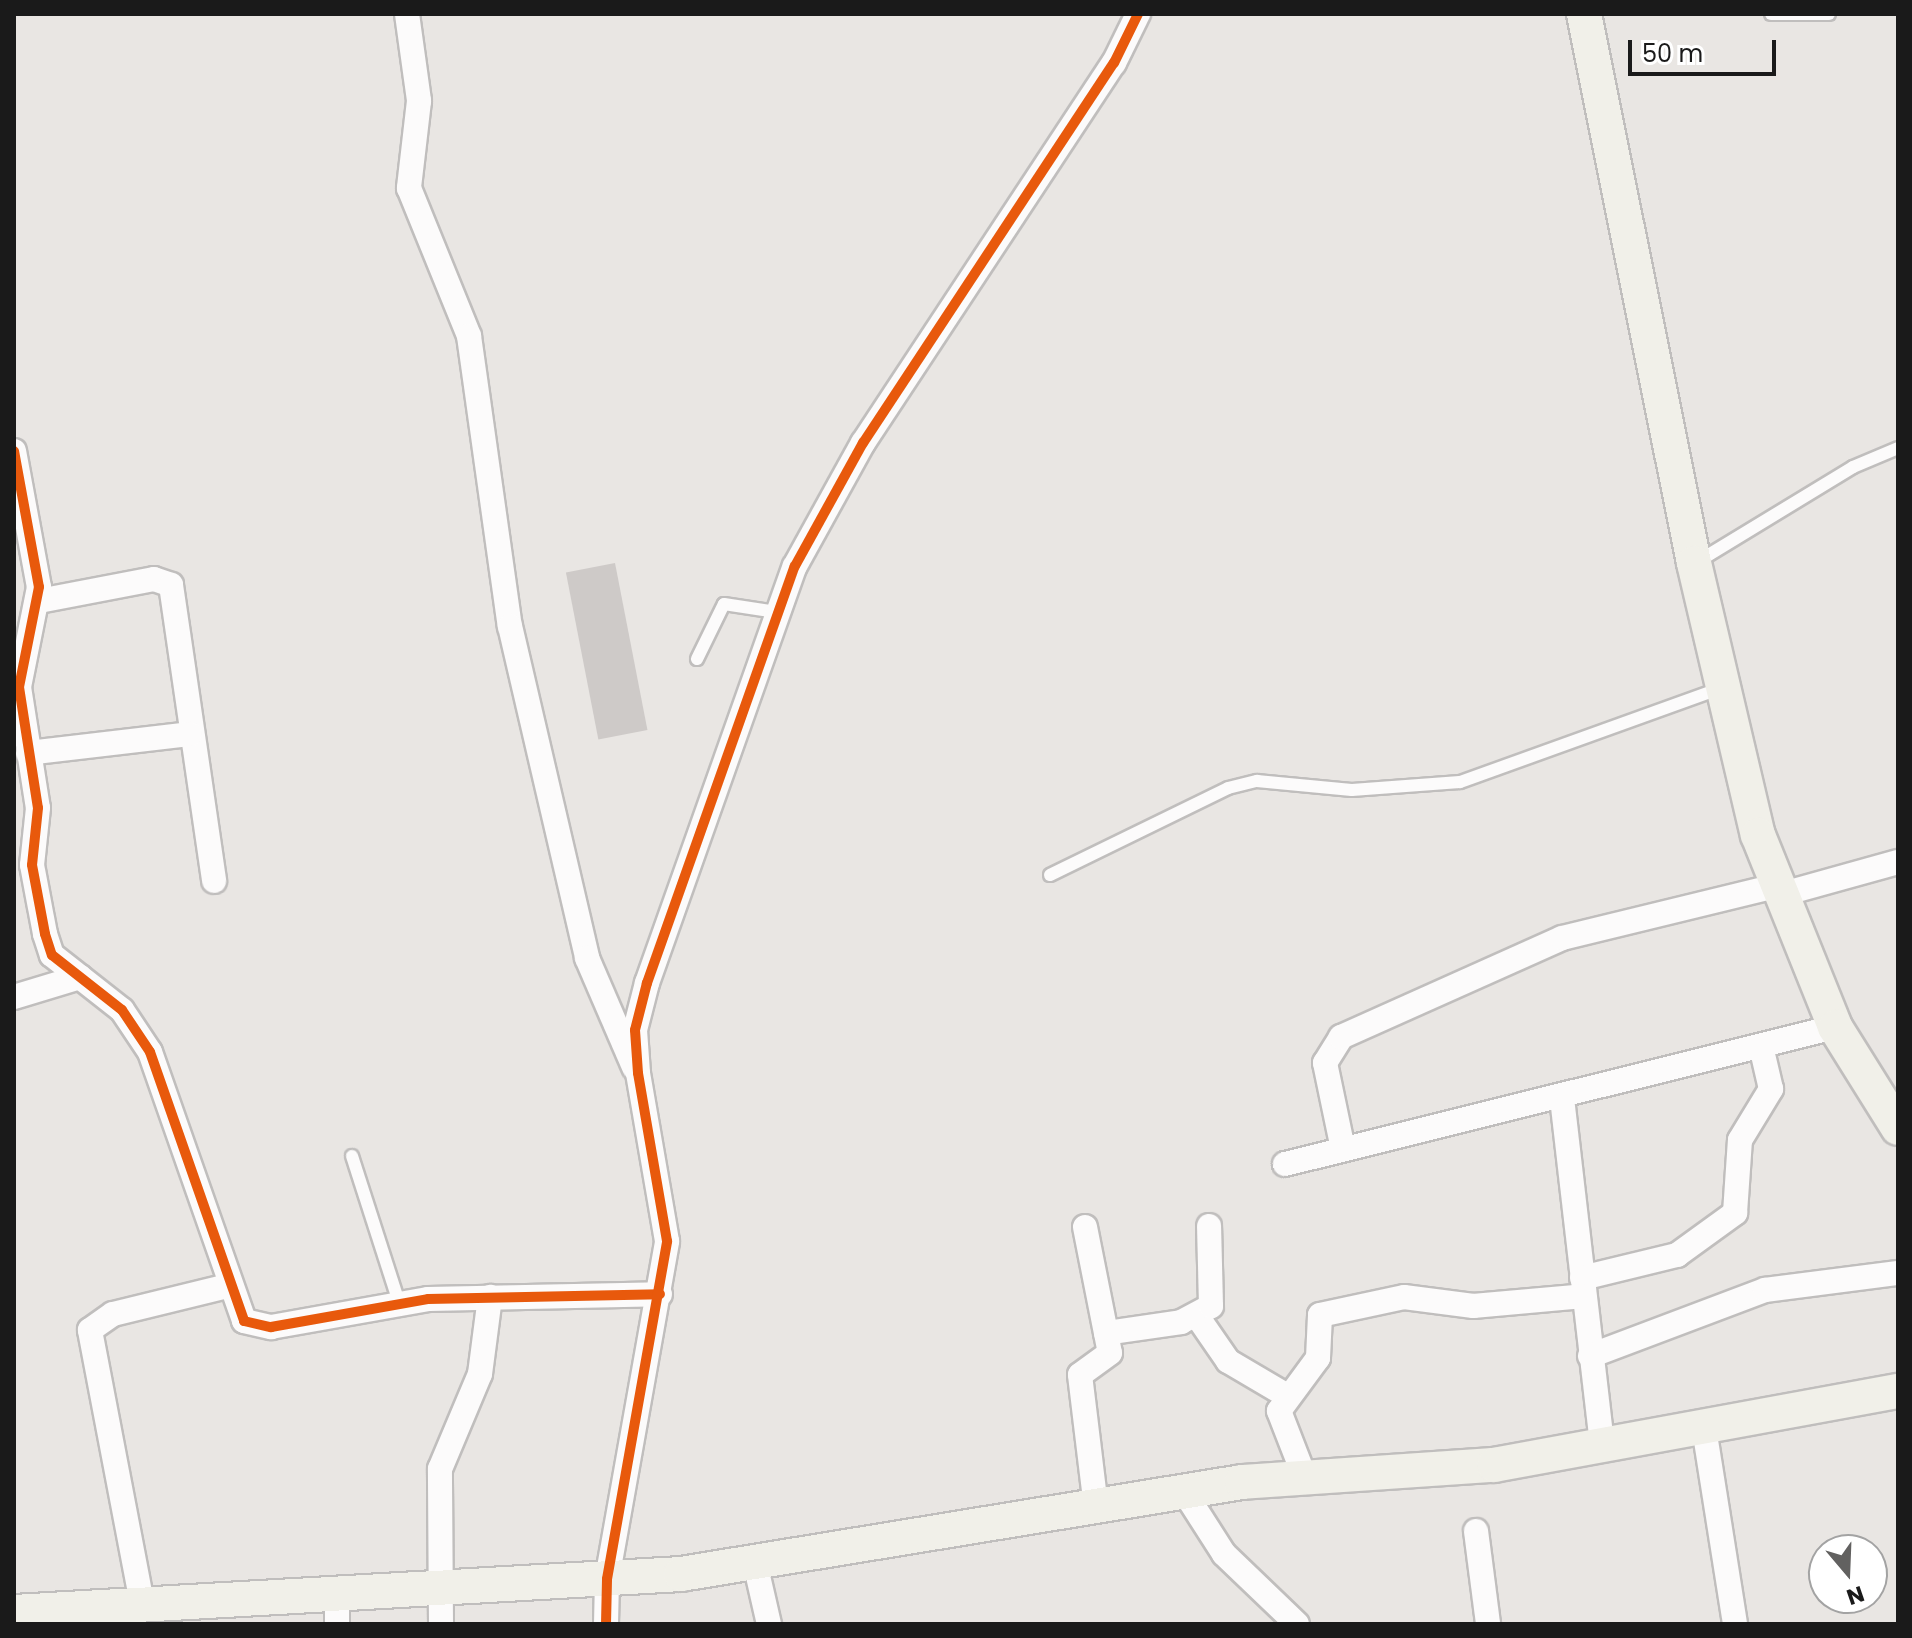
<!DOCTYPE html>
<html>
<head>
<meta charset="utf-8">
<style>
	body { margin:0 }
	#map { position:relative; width:1912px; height:1638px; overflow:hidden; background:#e9e6e3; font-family:Poppins,sans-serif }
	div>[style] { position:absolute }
	.building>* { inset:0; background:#cecac8; transform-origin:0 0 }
	.roads { filter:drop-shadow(2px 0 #c0bebd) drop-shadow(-2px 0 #c0bebd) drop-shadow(0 2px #c0bebd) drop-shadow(0 -2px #c0bebd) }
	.lane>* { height:12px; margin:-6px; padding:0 6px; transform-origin:6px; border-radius:6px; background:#fcfbfb }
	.street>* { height:24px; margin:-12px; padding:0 12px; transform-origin:12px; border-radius:12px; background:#fcfbfb }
	.secondary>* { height:34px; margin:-17px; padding:0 17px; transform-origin:17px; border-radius:17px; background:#f1f0e9 }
	.cycleway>* { height:10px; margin:-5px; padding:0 5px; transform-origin:5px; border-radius:5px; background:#e8590c }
	span { translate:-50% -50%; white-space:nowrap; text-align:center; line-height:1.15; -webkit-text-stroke:7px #fff; paint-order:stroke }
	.frame { position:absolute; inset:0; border:16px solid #1a1a1a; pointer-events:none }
	.north { position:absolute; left:1808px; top:1534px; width:80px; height:80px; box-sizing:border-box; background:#fff; border:2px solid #a3a3a3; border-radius:50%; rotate:161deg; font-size:22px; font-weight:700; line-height:32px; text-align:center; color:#1a1a1a }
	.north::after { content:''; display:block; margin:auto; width:28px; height:36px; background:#626160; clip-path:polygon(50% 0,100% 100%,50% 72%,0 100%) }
	.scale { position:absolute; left:1628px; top:40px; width:148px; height:36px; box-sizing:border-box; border:4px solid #1a1a1a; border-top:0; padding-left:10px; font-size:24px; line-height:28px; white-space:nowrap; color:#1a1a1a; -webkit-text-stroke:6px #fff; paint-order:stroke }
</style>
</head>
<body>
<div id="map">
	<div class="building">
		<i style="left:615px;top:563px;width:170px;height:50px;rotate:79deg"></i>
	</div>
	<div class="roads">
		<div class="lane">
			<i style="left:1771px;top:14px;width:58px"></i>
			<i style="left:1697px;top:562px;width:183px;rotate:-31.3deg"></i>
			<i style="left:1853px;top:467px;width:49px;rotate:-22.9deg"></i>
			<i style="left:697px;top:659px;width:61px;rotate:-63.9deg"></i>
			<i style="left:724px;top:604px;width:53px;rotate:8.7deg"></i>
			<i style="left:1050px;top:875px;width:198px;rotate:-26deg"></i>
			<i style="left:1228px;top:788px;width:30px;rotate:-14deg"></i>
			<i style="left:1257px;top:781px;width:95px;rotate:5.4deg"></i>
			<i style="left:1352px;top:790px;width:108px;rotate:-4.2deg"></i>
			<i style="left:1460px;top:782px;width:275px;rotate:-19.8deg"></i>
			<i style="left:352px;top:1156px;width:153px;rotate:72.2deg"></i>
		</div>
		<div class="street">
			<i style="left:407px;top:14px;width:88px;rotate:82.1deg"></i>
			<i style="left:419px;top:101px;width:88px;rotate:96.6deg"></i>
			<i style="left:409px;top:188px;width:160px;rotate:67.9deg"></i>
			<i style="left:469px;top:336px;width:293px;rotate:82deg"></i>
			<i style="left:510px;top:626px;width:341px;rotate:76.9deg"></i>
			<i style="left:587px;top:958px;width:119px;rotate:66.7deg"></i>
			<i style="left:14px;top:451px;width:138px;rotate:79.6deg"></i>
			<i style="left:39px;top:587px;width:102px;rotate:101.3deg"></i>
			<i style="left:19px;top:687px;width:122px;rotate:81.1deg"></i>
			<i style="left:38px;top:808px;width:57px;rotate:96deg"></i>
			<i style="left:32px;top:865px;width:70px;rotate:79.3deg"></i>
			<i style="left:45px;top:934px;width:22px;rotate:72deg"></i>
			<i style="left:52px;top:955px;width:89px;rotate:38.2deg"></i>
			<i style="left:122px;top:1010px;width:50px;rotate:56.3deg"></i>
			<i style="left:150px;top:1052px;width:285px;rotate:70.7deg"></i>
			<i style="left:244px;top:1321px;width:28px;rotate:13deg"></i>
			<i style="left:271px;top:1327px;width:159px;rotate:-10.1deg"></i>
			<i style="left:428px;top:1299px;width:232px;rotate:-1.2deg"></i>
			<i style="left:39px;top:601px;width:117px;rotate:-10.8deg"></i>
			<i style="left:154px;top:579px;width:18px;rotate:19deg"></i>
			<i style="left:171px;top:585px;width:299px;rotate:81.7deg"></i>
			<i style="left:28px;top:753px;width:163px;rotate:-6.7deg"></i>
			<i style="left:1779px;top:895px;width:123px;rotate:-15.5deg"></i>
			<i style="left:14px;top:997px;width:69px;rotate:-16.9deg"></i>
			<i style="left:1562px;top:1098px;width:349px;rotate:83.4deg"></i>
			<i style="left:1343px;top:1149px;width:88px;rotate:-101.8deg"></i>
			<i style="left:1325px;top:1063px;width:31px;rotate:-58deg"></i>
			<i style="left:1341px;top:1037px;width:242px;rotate:-24.1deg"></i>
			<i style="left:1562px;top:938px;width:220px;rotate:-13.7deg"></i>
			<i style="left:1285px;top:1164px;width:567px;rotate:-13.99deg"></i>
			<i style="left:1085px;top:1227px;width:128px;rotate:78.8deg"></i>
			<i style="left:1110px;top:1353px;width:37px;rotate:144deg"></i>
			<i style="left:1080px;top:1375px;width:134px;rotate:83.1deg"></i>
			<i style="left:1582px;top:1278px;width:98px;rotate:-13.6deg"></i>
			<i style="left:1677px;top:1255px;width:72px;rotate:-35.9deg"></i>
			<i style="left:1735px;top:1213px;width:73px;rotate:-86.1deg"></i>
			<i style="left:1740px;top:1140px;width:60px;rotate:-58.7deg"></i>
			<i style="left:1771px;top:1089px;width:44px;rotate:-103.1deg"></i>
			<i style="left:1197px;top:1316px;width:55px;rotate:55.4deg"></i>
			<i style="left:1228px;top:1361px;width:65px;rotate:30.5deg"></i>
			<i style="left:1106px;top:1333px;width:76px;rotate:-8.3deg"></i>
			<i style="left:1181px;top:1322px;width:34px;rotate:-28deg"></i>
			<i style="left:1211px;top:1306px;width:80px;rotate:-91.4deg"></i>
			<i style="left:1590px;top:1356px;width:187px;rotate:-20.7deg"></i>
			<i style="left:1765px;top:1290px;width:134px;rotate:-7.3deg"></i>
			<i style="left:1704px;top:1428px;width:198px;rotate:81deg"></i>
			<i style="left:1305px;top:1478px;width:72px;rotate:-111.2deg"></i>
			<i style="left:1279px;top:1411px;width:66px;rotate:-53.7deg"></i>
			<i style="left:1318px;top:1358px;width:43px;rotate:-87.3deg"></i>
			<i style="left:1320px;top:1315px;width:86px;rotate:-12.1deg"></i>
			<i style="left:1404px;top:1297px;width:70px;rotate:7.4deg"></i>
			<i style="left:1473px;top:1306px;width:111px;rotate:-5.1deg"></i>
			<i style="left:1185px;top:1493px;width:72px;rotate:57.4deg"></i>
			<i style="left:1224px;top:1554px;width:101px;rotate:43.8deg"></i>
			<i style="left:1476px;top:1531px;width:94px;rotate:82.6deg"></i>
			<i style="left:755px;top:1563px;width:63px;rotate:77.1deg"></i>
			<i style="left:337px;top:1595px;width:29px;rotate:90deg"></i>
			<i style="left:142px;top:1603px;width:278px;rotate:-100.8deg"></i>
			<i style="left:90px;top:1330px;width:28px;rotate:-35deg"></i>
			<i style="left:113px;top:1314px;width:118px;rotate:-13.7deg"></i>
			<i style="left:441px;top:1624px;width:155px;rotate:-90.4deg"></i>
			<i style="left:440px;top:1469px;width:103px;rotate:-67.2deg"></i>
			<i style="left:480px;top:1374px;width:78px;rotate:-82.6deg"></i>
			<i style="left:606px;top:1624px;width:45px;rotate:-88.7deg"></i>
			<i style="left:607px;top:1579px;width:343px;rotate:-79.9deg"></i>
			<i style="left:667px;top:1241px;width:170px;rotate:-99.8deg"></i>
			<i style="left:638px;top:1073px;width:43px;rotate:-94deg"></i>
			<i style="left:635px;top:1030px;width:49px;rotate:-75.7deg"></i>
			<i style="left:647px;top:983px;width:442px;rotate:-70.5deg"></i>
			<i style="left:795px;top:566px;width:141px;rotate:-61.1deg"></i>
			<i style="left:863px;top:443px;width:455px;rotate:-56.6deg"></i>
			<i style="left:1114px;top:63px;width:55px;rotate:-63.9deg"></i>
		</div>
		<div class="secondary">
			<i style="left:1584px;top:14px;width:560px;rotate:78.67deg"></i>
			<i style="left:1694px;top:563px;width:279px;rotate:76.8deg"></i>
			<i style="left:1758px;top:835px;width:207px;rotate:68.1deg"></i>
			<i style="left:1835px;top:1027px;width:119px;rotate:58deg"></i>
			<i style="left:14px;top:1612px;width:668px;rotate:-3.26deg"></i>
			<i style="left:681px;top:1574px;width:568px;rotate:-9.31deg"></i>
			<i style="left:1242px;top:1482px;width:253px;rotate:-3.9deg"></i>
			<i style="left:1494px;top:1465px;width:411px;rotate:-10.4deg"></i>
		</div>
	</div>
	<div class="cycleway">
		<i style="left:14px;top:451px;width:138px;rotate:79.6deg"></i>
		<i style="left:39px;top:587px;width:102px;rotate:101.3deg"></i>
		<i style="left:19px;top:687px;width:122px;rotate:81.1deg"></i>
		<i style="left:38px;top:808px;width:57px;rotate:96deg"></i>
		<i style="left:32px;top:865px;width:70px;rotate:79.3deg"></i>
		<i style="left:45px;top:934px;width:22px;rotate:72deg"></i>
		<i style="left:52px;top:955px;width:89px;rotate:38.2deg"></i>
		<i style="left:122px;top:1010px;width:50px;rotate:56.3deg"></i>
		<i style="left:150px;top:1052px;width:285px;rotate:70.7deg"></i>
		<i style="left:244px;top:1321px;width:28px;rotate:13deg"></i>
		<i style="left:271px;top:1327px;width:159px;rotate:-10.1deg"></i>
		<i style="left:428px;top:1299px;width:232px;rotate:-1.2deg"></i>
		<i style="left:606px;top:1624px;width:45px;rotate:-88.7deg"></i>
		<i style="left:607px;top:1579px;width:343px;rotate:-79.9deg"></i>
		<i style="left:667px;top:1241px;width:170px;rotate:-99.8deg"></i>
		<i style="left:638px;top:1073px;width:43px;rotate:-94deg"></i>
		<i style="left:635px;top:1030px;width:49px;rotate:-75.7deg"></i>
		<i style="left:647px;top:983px;width:442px;rotate:-70.5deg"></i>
		<i style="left:795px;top:566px;width:141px;rotate:-61.1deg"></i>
		<i style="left:863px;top:443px;width:455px;rotate:-56.6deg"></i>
		<i style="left:1114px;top:63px;width:55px;rotate:-63.9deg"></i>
	</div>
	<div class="frame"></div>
	<div class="north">N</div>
	<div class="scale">50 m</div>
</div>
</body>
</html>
